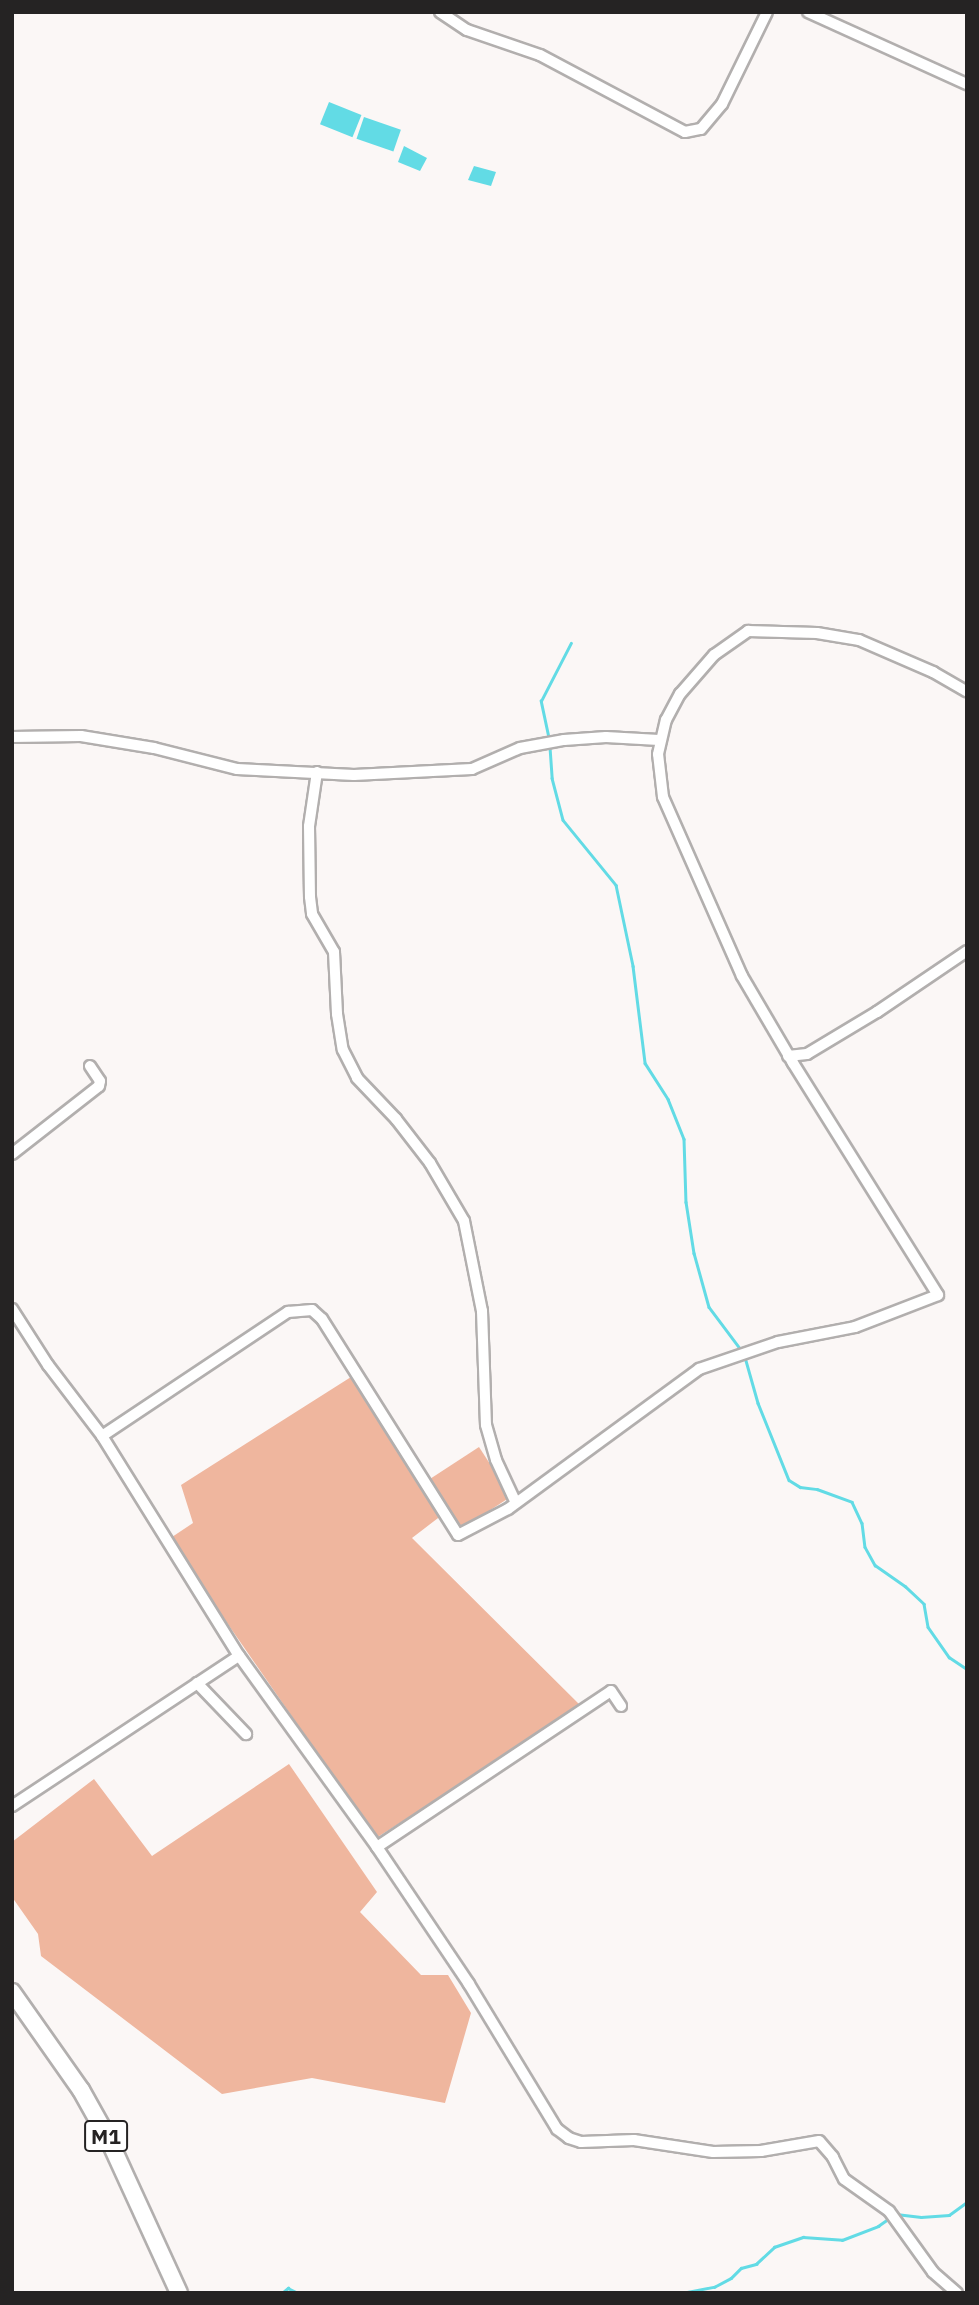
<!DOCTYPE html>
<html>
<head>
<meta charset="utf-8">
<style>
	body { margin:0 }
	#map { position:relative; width:979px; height:2305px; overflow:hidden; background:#fbf7f6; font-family:"IBM Plex Sans",sans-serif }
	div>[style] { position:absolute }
	.green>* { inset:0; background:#efb69e; transform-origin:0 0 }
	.water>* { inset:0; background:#62dbe5; transform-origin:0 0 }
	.stream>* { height:2.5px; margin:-1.25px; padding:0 1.25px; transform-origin:1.25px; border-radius:1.25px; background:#62dbe5 }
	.roads { filter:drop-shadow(2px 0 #b2afae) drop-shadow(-2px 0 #b2afae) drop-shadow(0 2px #b2afae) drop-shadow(0 -2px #b2afae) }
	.minor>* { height:10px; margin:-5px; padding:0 5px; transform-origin:5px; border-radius:5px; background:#fff }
	.highway>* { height:16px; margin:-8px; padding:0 8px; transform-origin:8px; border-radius:8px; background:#fff }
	span { translate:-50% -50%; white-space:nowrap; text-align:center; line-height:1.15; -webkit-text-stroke:7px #fff; paint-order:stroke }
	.shield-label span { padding:2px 5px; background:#fff; border:2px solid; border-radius:5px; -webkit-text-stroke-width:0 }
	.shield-label { font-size:21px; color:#252323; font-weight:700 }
	.frame { position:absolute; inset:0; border:14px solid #252323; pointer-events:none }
</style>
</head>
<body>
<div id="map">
	<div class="green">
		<i style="clip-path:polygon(351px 1377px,442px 1515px,412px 1538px,583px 1708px,376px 1838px,169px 1539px,193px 1523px,181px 1485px)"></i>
		<i style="left:479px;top:1447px;width:59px;height:59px;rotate:57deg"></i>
		<i style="clip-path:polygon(289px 1764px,377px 1892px,360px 1912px,421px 1975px,448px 1975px,471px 2013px,445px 2103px,312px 2078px,222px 2094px,41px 1956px,38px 1934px,12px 1897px,12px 1842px,94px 1779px,152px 1856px)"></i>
	</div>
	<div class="water">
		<i style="left:329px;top:102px;width:35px;height:24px;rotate:22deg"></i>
		<i style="left:364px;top:117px;width:39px;height:23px;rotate:19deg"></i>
		<i style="clip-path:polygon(404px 146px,427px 158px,420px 171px,398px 162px)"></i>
		<i style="clip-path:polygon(474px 166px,496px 172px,491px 186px,468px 180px)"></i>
	</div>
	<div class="stream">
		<i style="left:549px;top:740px;width:40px;rotate:-102deg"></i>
		<i style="left:541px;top:701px;width:65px;rotate:-62.7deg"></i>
		<i style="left:550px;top:747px;width:31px;rotate:86deg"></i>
		<i style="left:552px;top:778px;width:43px;rotate:75.3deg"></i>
		<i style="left:563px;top:820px;width:84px;rotate:50.8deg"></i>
		<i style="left:616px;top:885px;width:83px;rotate:78.1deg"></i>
		<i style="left:633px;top:966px;width:98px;rotate:82.9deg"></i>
		<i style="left:645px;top:1063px;width:43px;rotate:57.4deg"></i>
		<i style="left:668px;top:1099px;width:43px;rotate:68.2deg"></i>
		<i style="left:684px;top:1139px;width:63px;rotate:88.2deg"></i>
		<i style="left:686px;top:1202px;width:52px;rotate:81.1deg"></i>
		<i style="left:694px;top:1253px;width:56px;rotate:74.5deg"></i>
		<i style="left:709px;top:1307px;width:55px;rotate:53.1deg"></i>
		<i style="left:745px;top:1357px;width:48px;rotate:74.2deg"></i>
		<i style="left:758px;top:1403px;width:83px;rotate:68.1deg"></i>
		<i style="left:789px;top:1480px;width:13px;rotate:32deg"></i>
		<i style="left:800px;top:1487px;width:17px;rotate:7deg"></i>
		<i style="left:817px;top:1489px;width:37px;rotate:20deg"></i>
		<i style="left:852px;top:1502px;width:23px;rotate:65deg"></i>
		<i style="left:862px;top:1523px;width:24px;rotate:83deg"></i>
		<i style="left:865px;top:1547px;width:21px;rotate:61deg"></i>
		<i style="left:875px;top:1565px;width:37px;rotate:35deg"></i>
		<i style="left:905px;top:1586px;width:26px;rotate:43deg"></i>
		<i style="left:924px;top:1604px;width:23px;rotate:80deg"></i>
		<i style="left:928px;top:1627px;width:37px;rotate:55deg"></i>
		<i style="left:949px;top:1657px;width:22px;rotate:34deg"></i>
		<i style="left:896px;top:2214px;width:25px;rotate:7deg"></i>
		<i style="left:921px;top:2217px;width:28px;rotate:-4deg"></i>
		<i style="left:949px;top:2215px;width:22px;rotate:-36deg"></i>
		<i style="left:210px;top:2293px;width:39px"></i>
		<i style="left:282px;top:2293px;width:8px;rotate:-40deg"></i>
		<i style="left:288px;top:2288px;width:11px;rotate:27deg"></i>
		<i style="left:682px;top:2293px;width:33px;rotate:-11deg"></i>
		<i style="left:714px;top:2287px;width:19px;rotate:-28deg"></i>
		<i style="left:731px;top:2278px;width:14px;rotate:-45deg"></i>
		<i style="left:741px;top:2268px;width:16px;rotate:-15deg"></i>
		<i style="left:756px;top:2264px;width:25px;rotate:-43deg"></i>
		<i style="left:774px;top:2247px;width:31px;rotate:-19deg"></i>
		<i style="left:803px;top:2237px;width:39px;rotate:4deg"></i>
		<i style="left:842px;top:2240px;width:39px;rotate:-21deg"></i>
		<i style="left:878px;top:2226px;width:16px;rotate:-35deg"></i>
	</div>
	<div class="roads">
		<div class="minor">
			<i style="left:440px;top:12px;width:32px;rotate:34deg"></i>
			<i style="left:467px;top:30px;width:77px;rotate:18.9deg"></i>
			<i style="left:540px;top:55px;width:164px;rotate:28deg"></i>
			<i style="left:685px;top:132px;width:16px;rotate:-11deg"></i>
			<i style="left:701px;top:129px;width:33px;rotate:-50deg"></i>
			<i style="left:722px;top:104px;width:102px;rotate:-63.9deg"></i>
			<i style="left:808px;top:12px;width:175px;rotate:24.4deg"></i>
			<i style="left:12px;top:737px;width:69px;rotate:-0.8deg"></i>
			<i style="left:81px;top:736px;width:74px;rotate:9.3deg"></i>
			<i style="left:154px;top:748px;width:86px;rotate:14.2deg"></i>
			<i style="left:237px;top:769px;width:117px;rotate:2.9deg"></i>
			<i style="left:354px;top:775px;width:118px;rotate:-2.9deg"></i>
			<i style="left:472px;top:769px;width:52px;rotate:-23.6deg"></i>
			<i style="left:520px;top:748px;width:45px;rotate:-10.3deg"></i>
			<i style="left:564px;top:740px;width:42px;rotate:-4.1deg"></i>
			<i style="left:606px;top:737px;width:53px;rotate:3.2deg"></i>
			<i style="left:317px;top:772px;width:55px;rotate:98.4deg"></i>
			<i style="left:309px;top:826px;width:71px;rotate:89.2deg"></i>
			<i style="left:310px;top:897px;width:17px;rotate:83deg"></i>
			<i style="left:312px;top:914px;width:44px;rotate:59.9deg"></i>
			<i style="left:334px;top:952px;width:62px;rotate:87.2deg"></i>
			<i style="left:337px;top:1014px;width:36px;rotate:81deg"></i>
			<i style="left:343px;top:1050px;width:31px;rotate:63deg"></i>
			<i style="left:357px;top:1078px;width:57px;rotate:46.4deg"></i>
			<i style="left:396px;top:1119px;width:56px;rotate:52.3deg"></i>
			<i style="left:430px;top:1163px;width:67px;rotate:59.6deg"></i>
			<i style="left:464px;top:1221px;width:92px;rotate:78.7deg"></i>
			<i style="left:482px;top:1311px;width:114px;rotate:88deg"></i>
			<i style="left:486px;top:1425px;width:36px;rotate:74deg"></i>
			<i style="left:496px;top:1460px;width:47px;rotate:65.1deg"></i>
			<i style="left:788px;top:1056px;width:19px;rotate:-6deg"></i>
			<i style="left:807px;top:1054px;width:82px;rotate:-31deg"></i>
			<i style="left:877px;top:1012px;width:109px;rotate:-34.1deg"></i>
			<i style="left:12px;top:1154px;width:110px;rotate:-38deg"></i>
			<i style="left:99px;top:1086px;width:5px;rotate:-79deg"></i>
			<i style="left:100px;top:1081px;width:18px;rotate:-124deg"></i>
			<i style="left:12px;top:1309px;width:67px;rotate:57.3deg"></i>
			<i style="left:48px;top:1365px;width:89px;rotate:52.7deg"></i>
			<i style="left:197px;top:1683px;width:71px;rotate:46.1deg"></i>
			<i style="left:12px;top:1806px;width:272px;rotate:-33.5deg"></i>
			<i style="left:377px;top:1847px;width:281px;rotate:-33.7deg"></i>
			<i style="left:611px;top:1691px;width:18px;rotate:56deg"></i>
			<i style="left:957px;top:2293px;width:32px;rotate:-139deg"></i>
			<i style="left:933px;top:2272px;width:75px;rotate:-125.8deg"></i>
			<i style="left:889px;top:2211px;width:55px;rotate:-144.6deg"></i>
			<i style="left:844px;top:2179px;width:25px;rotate:-117deg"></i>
			<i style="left:833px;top:2157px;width:21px;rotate:-131deg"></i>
			<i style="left:819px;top:2141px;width:59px;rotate:170.2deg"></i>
			<i style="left:761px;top:2151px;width:48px;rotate:178.8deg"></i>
			<i style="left:713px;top:2152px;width:80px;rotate:-171.4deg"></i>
			<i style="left:634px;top:2140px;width:53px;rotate:177.8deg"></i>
			<i style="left:581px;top:2142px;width:13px;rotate:-162deg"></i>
			<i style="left:569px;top:2138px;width:15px;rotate:-143deg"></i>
			<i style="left:557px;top:2129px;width:170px;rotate:-121.3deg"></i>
			<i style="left:469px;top:1984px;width:165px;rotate:-123.9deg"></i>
			<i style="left:377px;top:1847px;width:236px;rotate:-125.8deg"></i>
			<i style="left:239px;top:1656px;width:259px;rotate:-121.9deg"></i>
			<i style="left:102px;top:1436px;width:224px;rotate:-33.7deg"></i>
			<i style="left:288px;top:1312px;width:24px;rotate:-5deg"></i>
			<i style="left:312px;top:1310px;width:13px;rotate:42deg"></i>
			<i style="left:322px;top:1319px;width:255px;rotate:57.8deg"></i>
			<i style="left:458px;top:1535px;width:56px;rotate:-27.5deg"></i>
			<i style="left:508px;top:1509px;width:237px;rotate:-36.2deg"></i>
			<i style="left:699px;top:1369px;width:83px;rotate:-18.9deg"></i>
			<i style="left:778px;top:1342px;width:78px;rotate:-11deg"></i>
			<i style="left:855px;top:1327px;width:89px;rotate:-21.1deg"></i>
			<i style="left:938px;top:1295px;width:274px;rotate:-122deg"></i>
			<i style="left:793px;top:1063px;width:101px;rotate:-120.4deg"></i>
			<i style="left:742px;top:976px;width:196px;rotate:-113.8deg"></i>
			<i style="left:663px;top:797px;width:43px;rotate:-96.6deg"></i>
			<i style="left:658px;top:754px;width:35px;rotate:-77deg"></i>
			<i style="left:666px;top:720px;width:30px;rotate:-62deg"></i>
			<i style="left:680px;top:694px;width:52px;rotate:-48.9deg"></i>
			<i style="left:714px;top:655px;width:42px;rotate:-35.2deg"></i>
			<i style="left:748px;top:631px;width:69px;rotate:1.7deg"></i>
			<i style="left:817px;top:633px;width:43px;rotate:9.5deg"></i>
			<i style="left:859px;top:640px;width:81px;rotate:23.4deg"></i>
			<i style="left:933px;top:672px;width:39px;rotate:30deg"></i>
		</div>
		<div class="highway">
			<i style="left:12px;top:1992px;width:120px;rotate:54.9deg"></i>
			<i style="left:81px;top:2090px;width:57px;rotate:60.8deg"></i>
			<i style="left:109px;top:2140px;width:168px;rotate:65.4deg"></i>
		</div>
	</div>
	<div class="shield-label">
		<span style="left:106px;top:2136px">M1</span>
	</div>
	<div class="frame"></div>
</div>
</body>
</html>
